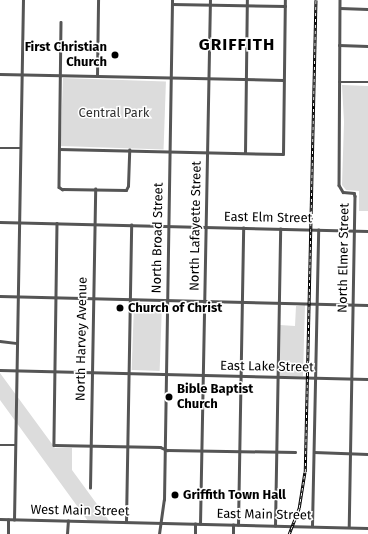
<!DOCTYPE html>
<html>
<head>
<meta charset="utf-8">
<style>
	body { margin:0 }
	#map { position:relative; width:368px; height:534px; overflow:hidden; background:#fff; font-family:"Fira Sans",sans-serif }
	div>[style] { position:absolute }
	.green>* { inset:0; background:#dcdcdc; transform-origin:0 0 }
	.minor>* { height:2.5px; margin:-1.25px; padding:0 1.25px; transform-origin:1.25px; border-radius:1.25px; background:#555 }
	.rail>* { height:2.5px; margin-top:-1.25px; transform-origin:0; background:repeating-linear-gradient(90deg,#fff 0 3px,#000 0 6px); box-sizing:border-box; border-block:1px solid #000 }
	.dots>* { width:11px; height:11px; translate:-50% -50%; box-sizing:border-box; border:2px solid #fff; border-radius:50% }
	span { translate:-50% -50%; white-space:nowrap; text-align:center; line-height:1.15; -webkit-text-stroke:3px #fff; paint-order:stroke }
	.poi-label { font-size:13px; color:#000; font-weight:700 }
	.right { translate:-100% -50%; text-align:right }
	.left { translate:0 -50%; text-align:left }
	.park-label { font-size:13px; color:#333 }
	.street-label { font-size:13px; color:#000 }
	.district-label { font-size:17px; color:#000; font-weight:700; letter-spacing:1px }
</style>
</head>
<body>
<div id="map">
	<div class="green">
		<i style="left:63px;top:78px;width:103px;height:68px;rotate:2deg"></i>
		<i style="clip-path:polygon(342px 85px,368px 86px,368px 211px,359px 211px,359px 191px,346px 190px,342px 185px,344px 122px)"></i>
		<i style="left:134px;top:303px;width:28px;height:67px;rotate:2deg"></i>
		<i style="clip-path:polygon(305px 305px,303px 376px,279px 376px,280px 325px,295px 326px,296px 306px)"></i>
		<i style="clip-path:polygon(0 373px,55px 448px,72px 448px,72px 470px,110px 522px,88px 521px,0 400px)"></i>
	</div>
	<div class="minor">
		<i style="left:340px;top:0;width:185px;rotate:90.3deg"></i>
		<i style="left:339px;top:185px;width:8px;rotate:60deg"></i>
		<i style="left:343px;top:192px;width:11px;rotate:5deg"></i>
		<i style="left:354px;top:193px;width:3px;rotate:72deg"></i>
		<i style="left:355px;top:196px;width:331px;rotate:91deg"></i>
		<i style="left:172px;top:4px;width:113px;rotate:1deg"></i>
		<i style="left:340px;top:8px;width:28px;rotate:2deg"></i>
		<i style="left:61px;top:22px;width:165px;rotate:90.7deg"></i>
		<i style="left:59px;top:187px;width:4px;rotate:34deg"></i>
		<i style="left:62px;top:189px;width:64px;rotate:0.9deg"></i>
		<i style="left:126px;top:190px;width:4px;rotate:-63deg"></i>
		<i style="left:128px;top:186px;width:36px;rotate:-88deg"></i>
		<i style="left:339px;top:45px;width:29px;rotate:2deg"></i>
		<i style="left:0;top:74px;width:283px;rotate:1.2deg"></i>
		<i style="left:97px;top:76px;width:76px;rotate:-89.2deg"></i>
		<i style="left:339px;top:82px;width:29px"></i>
		<i style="left:0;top:148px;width:21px"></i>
		<i style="left:59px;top:149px;width:224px;rotate:1.3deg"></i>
		<i style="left:283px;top:154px;width:154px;rotate:-89.3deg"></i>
		<i style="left:245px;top:153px;width:153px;rotate:-89.3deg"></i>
		<i style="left:0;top:222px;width:368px;rotate:1.4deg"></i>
		<i style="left:57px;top:223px;width:222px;rotate:90.8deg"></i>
		<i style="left:54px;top:445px;width:106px;rotate:1.1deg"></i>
		<i style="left:160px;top:447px;width:8px;rotate:23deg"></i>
		<i style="left:167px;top:450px;width:128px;rotate:0.9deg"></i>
		<i style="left:0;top:296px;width:368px;rotate:1.4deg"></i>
		<i style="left:0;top:341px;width:17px;rotate:7deg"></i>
		<i style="left:0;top:370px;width:368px;rotate:1.4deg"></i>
		<i style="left:0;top:445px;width:16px"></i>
		<i style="left:314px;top:452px;width:54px;rotate:2.1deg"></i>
		<i style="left:90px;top:488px;width:299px;rotate:-89deg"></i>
		<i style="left:0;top:519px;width:368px;rotate:1.4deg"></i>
		<i style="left:14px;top:520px;width:520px;rotate:-89.01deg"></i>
		<i style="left:126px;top:522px;width:297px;rotate:-89deg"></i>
		<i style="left:200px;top:524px;width:524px;rotate:-88.91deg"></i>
		<i style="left:238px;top:525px;width:297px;rotate:-89deg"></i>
		<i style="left:275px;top:526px;width:297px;rotate:-89deg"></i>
		<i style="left:312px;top:526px;width:296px;rotate:-88.8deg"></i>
		<i style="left:8px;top:534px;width:14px;rotate:-90deg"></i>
		<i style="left:67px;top:534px;width:13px;rotate:-86deg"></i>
		<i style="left:159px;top:534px;width:34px;rotate:-82deg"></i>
		<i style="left:164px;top:500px;width:500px;rotate:-89.08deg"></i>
		<i style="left:195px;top:534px;width:10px;rotate:-90deg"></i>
		<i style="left:233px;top:534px;width:9px;rotate:-90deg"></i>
	</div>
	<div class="rail">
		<i style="left:289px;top:534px;width:28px;rotate:-69deg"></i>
		<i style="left:299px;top:508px;width:36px;rotate:-81deg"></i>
		<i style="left:305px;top:472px;width:472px;rotate:-88.7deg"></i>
	</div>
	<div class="dots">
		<i style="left:115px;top:55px;background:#000"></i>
		<i style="left:120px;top:308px;background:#000"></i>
		<i style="left:169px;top:397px;background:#000"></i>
		<i style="left:175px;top:495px;background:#000"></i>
	</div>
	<div class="poi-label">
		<span class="right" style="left:107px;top:55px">First Christian<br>Church</span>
		<span class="left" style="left:128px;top:308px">Church of Christ</span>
		<span class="left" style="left:177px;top:397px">Bible Baptist<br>Church</span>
		<span class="left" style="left:183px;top:495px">Griffith Town Hall</span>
	</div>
	<div class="park-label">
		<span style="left:114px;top:113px">Central Park</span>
	</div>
	<div class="street-label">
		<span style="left:268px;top:218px;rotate:1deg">East Elm Street</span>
		<span style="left:196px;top:226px;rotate:-89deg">North Lafayette Street</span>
		<span style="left:158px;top:238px;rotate:-89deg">North Broad Street</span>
		<span style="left:344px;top:258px;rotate:-89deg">North Elmer Street</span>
		<span style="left:82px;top:339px;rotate:-89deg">North Harvey Avenue</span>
		<span style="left:267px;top:367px;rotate:1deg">East Lake Street</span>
		<span style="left:80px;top:511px;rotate:1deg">West Main Street</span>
		<span style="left:264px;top:515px;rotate:1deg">East Main Street</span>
	</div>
	<div class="district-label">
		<span style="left:237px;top:45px">GRIFFITH</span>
	</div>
</div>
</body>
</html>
